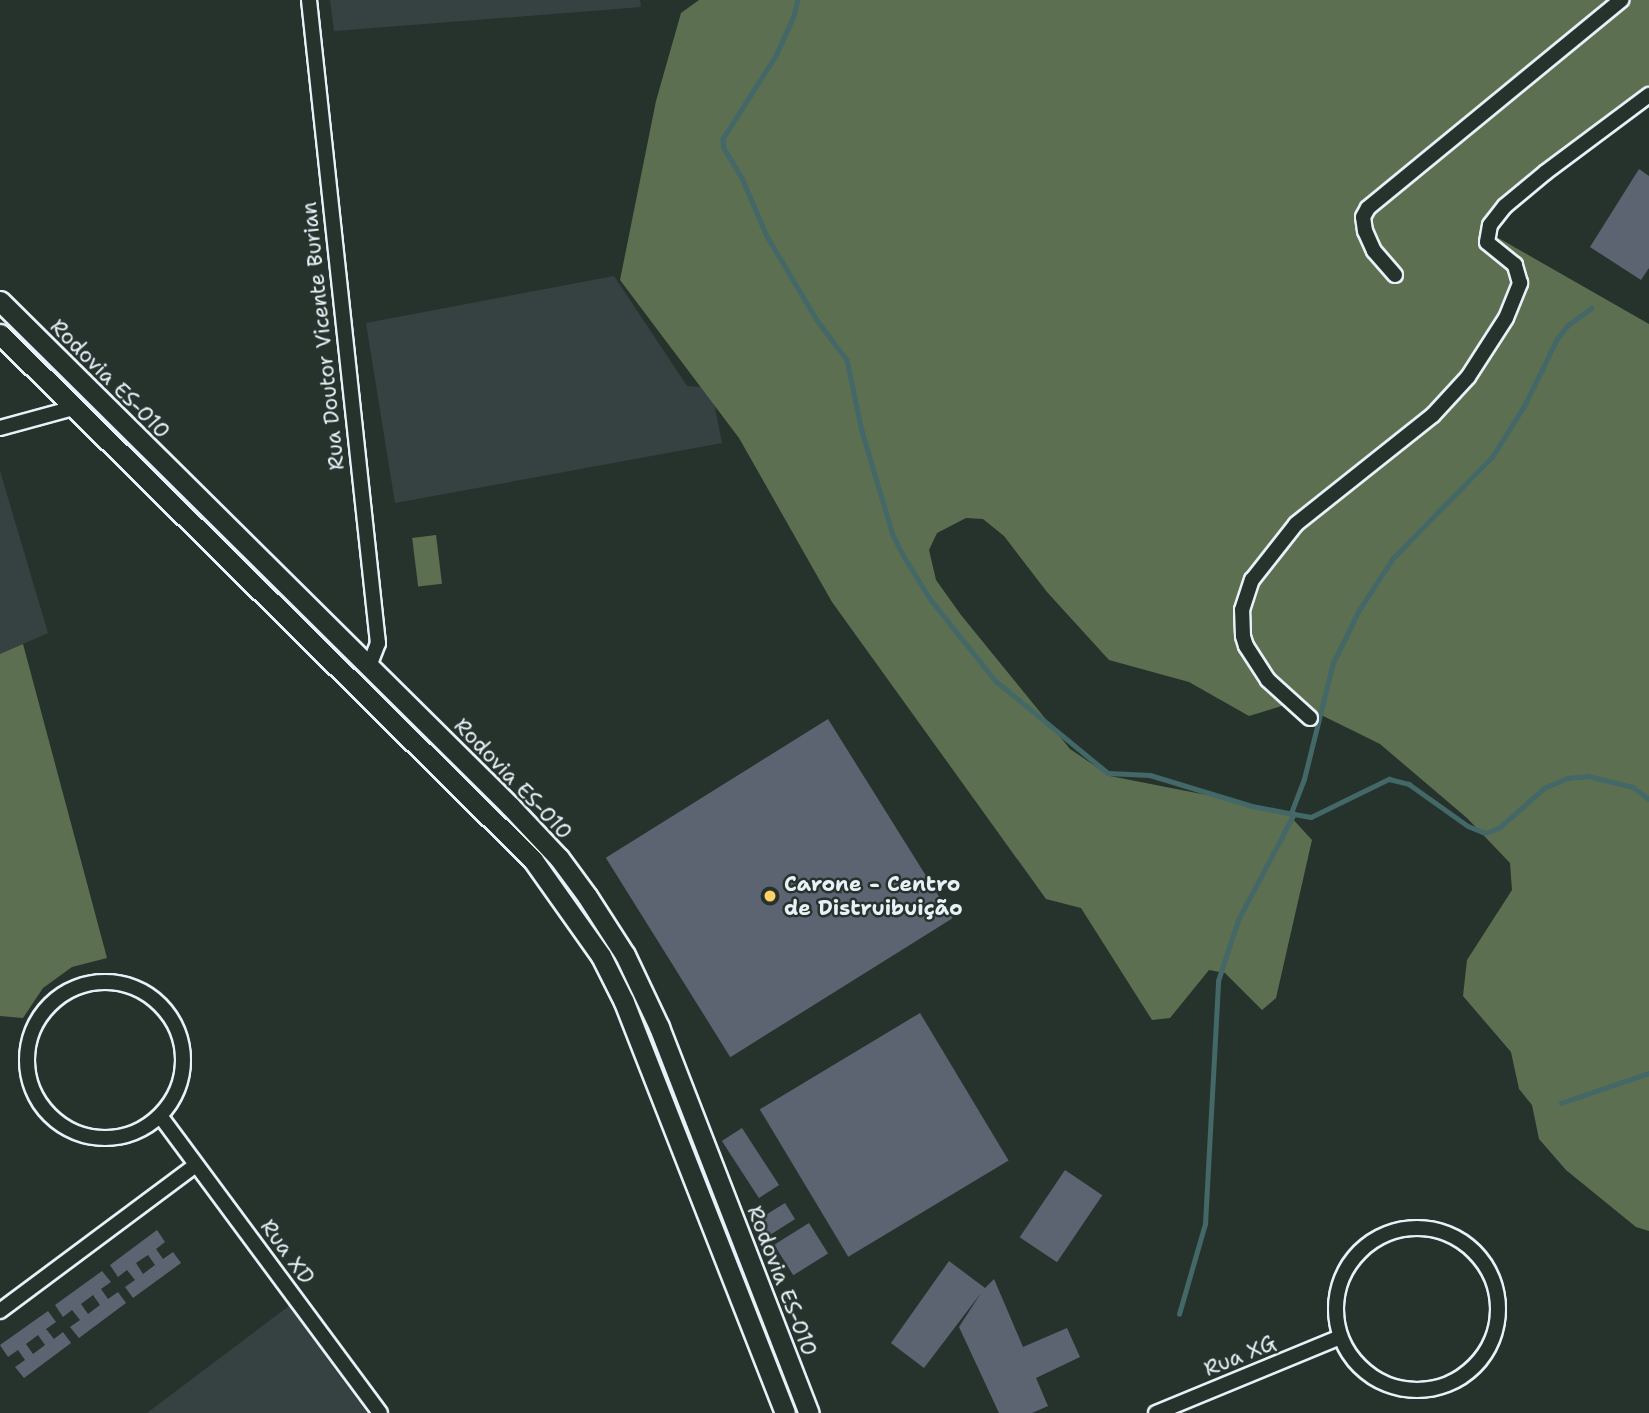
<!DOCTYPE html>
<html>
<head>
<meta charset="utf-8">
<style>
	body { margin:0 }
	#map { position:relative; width:1649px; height:1413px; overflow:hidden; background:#26332d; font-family:"Shantell Sans",sans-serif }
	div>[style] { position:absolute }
	.built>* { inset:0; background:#364242 }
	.green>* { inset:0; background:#5d6f51; transform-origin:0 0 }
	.stream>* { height:4.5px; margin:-2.25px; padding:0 2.25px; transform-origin:2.25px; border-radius:2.25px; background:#436867 }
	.building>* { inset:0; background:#5c6472; transform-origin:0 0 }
	.roads { filter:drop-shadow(2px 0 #e8f1f8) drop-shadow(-2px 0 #e8f1f8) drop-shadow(0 2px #e8f1f8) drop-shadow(0 -2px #e8f1f8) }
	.minor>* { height:14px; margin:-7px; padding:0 7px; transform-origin:7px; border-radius:7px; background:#26332d }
	.minor>.ring { margin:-7px; padding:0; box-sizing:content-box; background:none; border:14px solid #26332d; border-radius:50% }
	.major>* { height:19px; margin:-9.5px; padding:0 9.5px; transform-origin:9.5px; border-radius:9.5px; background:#26332d }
	.dots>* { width:19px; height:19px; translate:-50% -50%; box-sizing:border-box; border:4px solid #26332d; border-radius:50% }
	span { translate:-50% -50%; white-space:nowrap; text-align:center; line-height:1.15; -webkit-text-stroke:5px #26332d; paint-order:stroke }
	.street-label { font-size:21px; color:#e8f1f8 }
	.poi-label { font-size:21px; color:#e8f1f8; font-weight:700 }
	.left { translate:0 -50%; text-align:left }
</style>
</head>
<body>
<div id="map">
	<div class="built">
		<i style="clip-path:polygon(330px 0,640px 0,641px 7px,334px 31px)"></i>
		<i style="clip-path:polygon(614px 276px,687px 386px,711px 388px,722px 443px,395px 503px,366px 323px)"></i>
		<i style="clip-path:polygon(0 471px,48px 633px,0 654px)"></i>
		<i style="clip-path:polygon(289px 1306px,367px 1413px,147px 1413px)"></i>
	</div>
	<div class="green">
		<i style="clip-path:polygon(699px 0,1649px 0,1649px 95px,1488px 232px,1649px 324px,1649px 1231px,1636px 1227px,1566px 1170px,1539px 1139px,1532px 1105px,1519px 1089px,1511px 1052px,1463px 996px,1467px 960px,1512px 890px,1510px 863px,1467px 818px,1380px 744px,1307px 708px,1288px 704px,1249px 716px,1189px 682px,1109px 660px,1047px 592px,1004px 536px,983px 519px,966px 518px,937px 533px,929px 550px,936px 580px,961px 615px,1070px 749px,1110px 776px,1232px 800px,1290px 816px,1312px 840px,1276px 998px,1262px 1010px,1225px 973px,1209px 970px,1170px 1018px,1152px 1020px,1081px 908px,1046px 899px,832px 602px,739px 438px,620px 280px,656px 101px,681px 13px)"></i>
		<i style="left:436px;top:535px;width:49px;height:24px;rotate:83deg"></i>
		<i style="clip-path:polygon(23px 644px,107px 958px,72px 967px,43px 988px,23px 1018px,0 1016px,0 654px)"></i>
	</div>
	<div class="stream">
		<i style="left:798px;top:0;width:16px;rotate:104deg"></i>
		<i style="left:794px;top:16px;width:44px;rotate:114.2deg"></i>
		<i style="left:776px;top:56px;width:98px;rotate:122.6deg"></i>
		<i style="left:723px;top:139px;width:9px;rotate:84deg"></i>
		<i style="left:724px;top:148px;width:35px;rotate:59deg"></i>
		<i style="left:742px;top:178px;width:63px;rotate:66.7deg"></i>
		<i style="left:767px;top:236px;width:98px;rotate:59.2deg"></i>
		<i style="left:817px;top:320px;width:50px;rotate:53.1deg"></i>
		<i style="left:847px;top:360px;width:73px;rotate:78.1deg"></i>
		<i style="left:862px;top:431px;width:109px;rotate:73.4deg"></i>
		<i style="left:893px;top:535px;width:22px;rotate:63deg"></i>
		<i style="left:903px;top:555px;width:53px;rotate:58.1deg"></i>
		<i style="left:931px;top:600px;width:104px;rotate:51.3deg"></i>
		<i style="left:996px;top:681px;width:145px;rotate:39.4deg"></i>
		<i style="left:1108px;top:773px;width:42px;rotate:2.7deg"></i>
		<i style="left:1150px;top:775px;width:107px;rotate:16.9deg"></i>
		<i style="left:1252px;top:806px;width:43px;rotate:10.8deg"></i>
		<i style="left:1294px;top:814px;width:17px;rotate:10deg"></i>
		<i style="left:1311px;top:817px;width:87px;rotate:-26deg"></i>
		<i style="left:1389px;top:779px;width:21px;rotate:14deg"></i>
		<i style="left:1409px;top:784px;width:72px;rotate:35.4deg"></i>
		<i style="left:1468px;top:826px;width:18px;rotate:22deg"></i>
		<i style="left:1485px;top:833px;width:15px;rotate:-20deg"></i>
		<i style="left:1499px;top:828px;width:60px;rotate:-41.6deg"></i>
		<i style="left:1544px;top:788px;width:25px;rotate:-23deg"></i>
		<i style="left:1567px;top:778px;width:21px;rotate:-5deg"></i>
		<i style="left:1588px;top:776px;width:46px;rotate:13.7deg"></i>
		<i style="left:1633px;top:787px;width:20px;rotate:37deg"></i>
		<i style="left:1291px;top:813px;width:36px;rotate:-69deg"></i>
		<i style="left:1304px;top:779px;width:120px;rotate:-76deg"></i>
		<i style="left:1333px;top:663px;width:59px;rotate:-63.9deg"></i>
		<i style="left:1359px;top:610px;width:62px;rotate:-56.8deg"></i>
		<i style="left:1393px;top:558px;width:141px;rotate:-45.6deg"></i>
		<i style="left:1492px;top:457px;width:60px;rotate:-57.9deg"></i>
		<i style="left:1524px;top:406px;width:75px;rotate:-63.8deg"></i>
		<i style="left:1557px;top:339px;width:18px;rotate:-52deg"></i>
		<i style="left:1568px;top:325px;width:29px;rotate:-36deg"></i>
		<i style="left:1561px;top:1103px;width:93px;rotate:-18.8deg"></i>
		<i style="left:1179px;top:1314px;width:94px;rotate:-73.9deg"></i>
		<i style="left:1205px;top:1224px;width:243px;rotate:-86.9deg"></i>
		<i style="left:1218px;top:981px;width:64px;rotate:-71.8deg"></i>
		<i style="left:1238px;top:920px;width:120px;rotate:-62.2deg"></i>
	</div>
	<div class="building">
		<i style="clip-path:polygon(1639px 169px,1649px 176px,1649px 268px,1641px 280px,1590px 247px)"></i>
		<i style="left:828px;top:719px;width:235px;height:262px;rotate:58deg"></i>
		<i style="left:920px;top:1013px;width:172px;height:187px;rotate:59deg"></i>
		<i style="left:742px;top:1128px;width:68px;height:24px;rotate:57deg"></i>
		<i style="left:1065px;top:1170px;width:45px;height:81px;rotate:34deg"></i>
		<i style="clip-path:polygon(785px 1203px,795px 1219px,770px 1235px,774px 1241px,770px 1243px,756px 1221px)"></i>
		<i style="left:809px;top:1223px;width:36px;height:41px;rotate:58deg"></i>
		<i style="clip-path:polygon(evenodd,157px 1230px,165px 1242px,156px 1249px,163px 1259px,173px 1252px,181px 1263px,133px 1298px,125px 1287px,135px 1280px,127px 1270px,118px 1277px,110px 1265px,157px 1230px,148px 1255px,155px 1265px,143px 1274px,136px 1263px,148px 1255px)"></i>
		<i style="clip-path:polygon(949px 1261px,985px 1288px,994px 1279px,1023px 1347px,1067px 1328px,1080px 1357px,1036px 1378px,1048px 1406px,1032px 1413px,999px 1413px,959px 1327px,981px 1293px,924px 1368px,891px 1343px)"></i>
		<i style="clip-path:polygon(evenodd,102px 1271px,111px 1282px,101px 1289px,108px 1299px,118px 1292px,126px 1303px,79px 1338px,70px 1327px,80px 1320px,72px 1310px,63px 1317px,55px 1305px,102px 1271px,93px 1295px,100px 1305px,88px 1314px,81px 1304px,93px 1295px)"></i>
		<i style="clip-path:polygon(evenodd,48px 1311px,56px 1322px,46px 1329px,54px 1339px,63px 1332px,71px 1343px,24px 1378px,15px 1367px,25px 1360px,18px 1350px,8px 1357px,0 1345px,48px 1311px,38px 1335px,45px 1345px,33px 1354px,26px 1344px,38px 1335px)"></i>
	</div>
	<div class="roads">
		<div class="minor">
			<i style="left:309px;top:0;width:647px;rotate:83.88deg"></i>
			<i style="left:378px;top:643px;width:26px;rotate:111deg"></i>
			<i style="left:1395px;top:275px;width:32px;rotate:-131deg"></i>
			<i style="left:1374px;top:251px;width:22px;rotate:-114deg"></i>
			<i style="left:1365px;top:231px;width:14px;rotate:-98deg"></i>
			<i style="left:1363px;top:217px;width:10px;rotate:-61deg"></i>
			<i style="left:1368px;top:208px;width:328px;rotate:-39.4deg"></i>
			<i style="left:0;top:428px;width:76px;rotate:-15.3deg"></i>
			<i style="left:1310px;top:718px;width:57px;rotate:-137.9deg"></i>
			<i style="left:1268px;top:680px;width:40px;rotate:-122.9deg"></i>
			<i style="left:1246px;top:646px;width:10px;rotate:-107deg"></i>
			<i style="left:1243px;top:636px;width:26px;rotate:-92deg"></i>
			<i style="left:1242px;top:610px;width:32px;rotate:-72deg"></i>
			<i style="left:1252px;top:580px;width:71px;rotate:-51.8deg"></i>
			<i style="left:1296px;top:524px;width:175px;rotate:-38.5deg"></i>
			<i style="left:1433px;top:415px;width:52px;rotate:-47.4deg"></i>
			<i style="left:1468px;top:377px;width:70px;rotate:-57.2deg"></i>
			<i style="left:1506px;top:318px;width:38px;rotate:-68deg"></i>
			<i style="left:1520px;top:283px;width:19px;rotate:-106deg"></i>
			<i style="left:1515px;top:265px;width:36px;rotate:-141deg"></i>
			<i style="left:1487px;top:242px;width:17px;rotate:-80deg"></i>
			<i style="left:1490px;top:225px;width:24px;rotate:-52deg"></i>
			<i style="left:1505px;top:206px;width:53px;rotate:-39.7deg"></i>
			<i style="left:1546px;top:172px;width:129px;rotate:-36.8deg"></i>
			<i class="ring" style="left:27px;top:982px;width:142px;height:142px"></i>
			<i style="left:161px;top:1117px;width:368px;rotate:53.5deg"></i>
			<i class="ring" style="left:1336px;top:1228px;width:148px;height:148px"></i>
			<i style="left:0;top:1311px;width:244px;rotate:-36.7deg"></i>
			<i style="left:1156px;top:1413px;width:199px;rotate:-22.4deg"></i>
		</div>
		<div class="major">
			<i style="left:0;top:301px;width:718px;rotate:44.72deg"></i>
			<i style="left:510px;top:806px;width:71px;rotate:46.7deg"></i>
			<i style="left:559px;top:858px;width:47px;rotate:53.6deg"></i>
			<i style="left:587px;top:896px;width:70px;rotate:57.2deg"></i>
			<i style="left:625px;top:955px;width:80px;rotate:64.7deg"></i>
			<i style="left:659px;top:1027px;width:414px;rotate:68.8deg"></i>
			<i style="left:0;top:334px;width:749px;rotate:44.62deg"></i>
			<i style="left:533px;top:860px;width:118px;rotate:54.7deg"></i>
			<i style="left:601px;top:956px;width:51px;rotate:63.4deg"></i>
			<i style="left:624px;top:1002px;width:441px;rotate:68.6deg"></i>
		</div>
	</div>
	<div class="dots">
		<i style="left:770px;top:896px;background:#ffd166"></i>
	</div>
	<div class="street-label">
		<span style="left:323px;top:336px;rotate:-96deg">Rua Doutor Vicente Burian</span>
		<span style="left:110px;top:379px;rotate:45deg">Rodovia ES-010</span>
		<span style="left:513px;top:779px;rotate:46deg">Rodovia ES-010</span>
		<span style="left:287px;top:1252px;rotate:54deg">Rua XD</span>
		<span style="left:782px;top:1281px;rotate:69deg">Rodovia ES-010</span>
		<span style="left:1240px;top:1356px;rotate:-22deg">Rua XG</span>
	</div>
	<div class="poi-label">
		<span class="left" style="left:784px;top:896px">Carone - Centro<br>de Distruibuição</span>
	</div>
</div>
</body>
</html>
